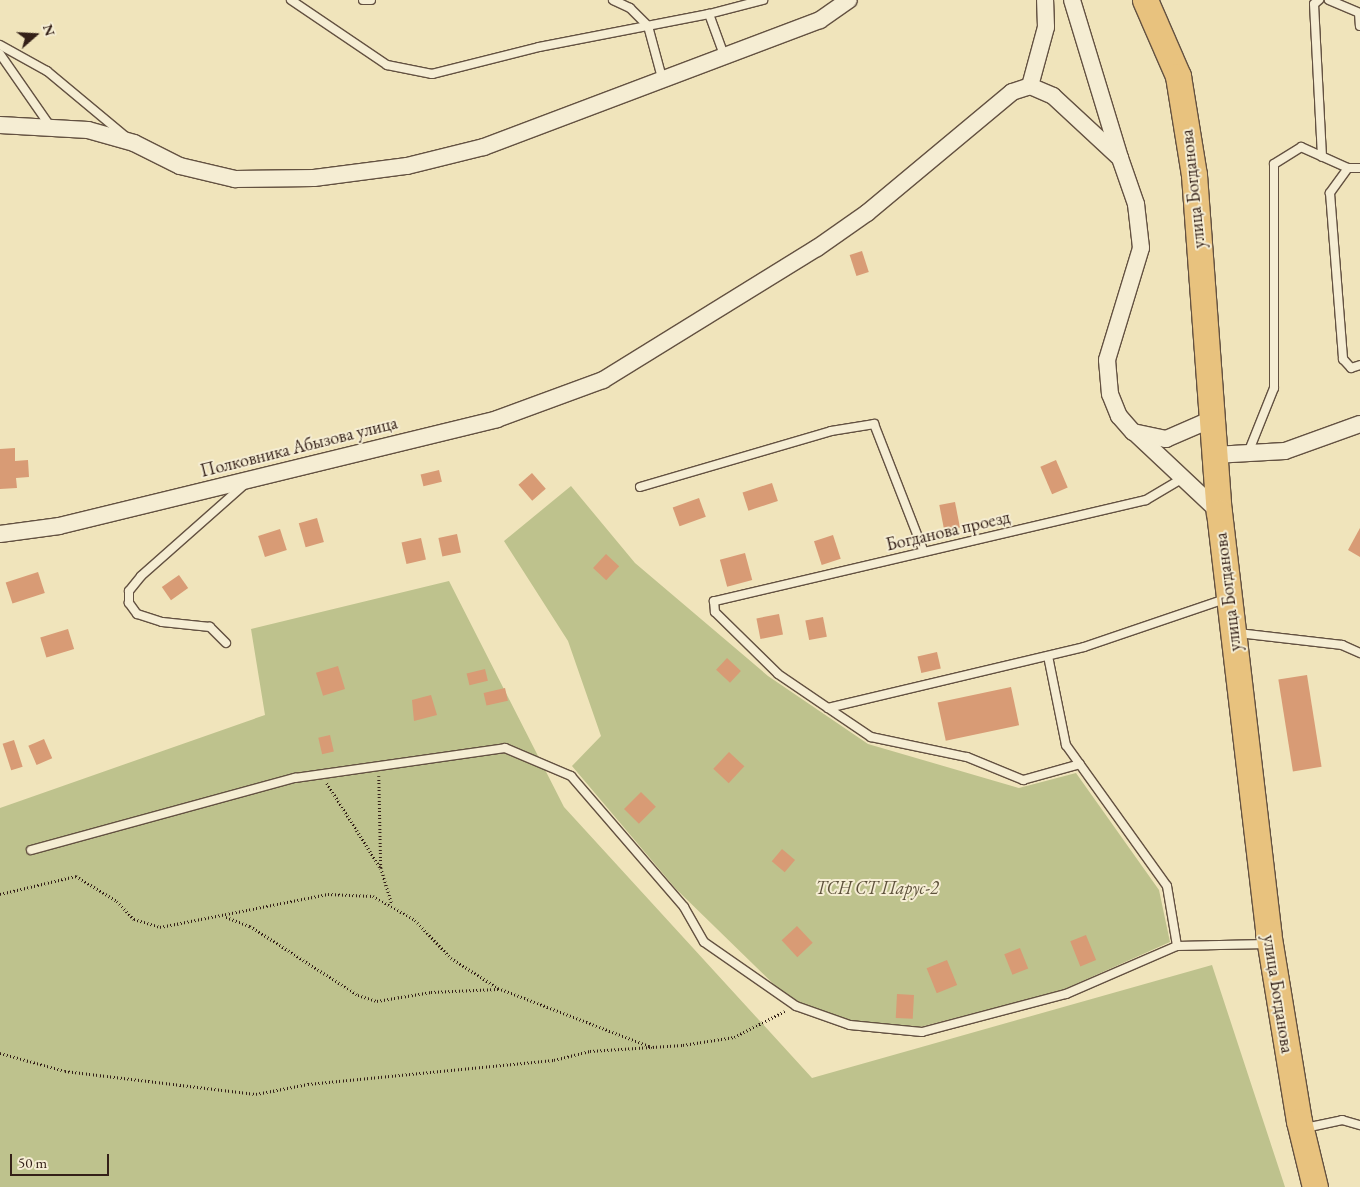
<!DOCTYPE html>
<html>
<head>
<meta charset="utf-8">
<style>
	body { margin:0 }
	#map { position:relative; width:1360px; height:1187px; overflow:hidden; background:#f0e4bb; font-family:"EB Garamond",serif }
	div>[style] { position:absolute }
	.green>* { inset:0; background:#bec28d }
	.building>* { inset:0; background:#d89b75; transform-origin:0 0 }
	.path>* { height:2.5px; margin-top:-1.25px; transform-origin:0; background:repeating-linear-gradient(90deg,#342018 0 1px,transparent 0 3.5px) }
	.roads { filter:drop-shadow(1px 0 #635141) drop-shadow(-1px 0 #635141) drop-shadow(0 1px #635141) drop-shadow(0 -1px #635141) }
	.service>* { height:8px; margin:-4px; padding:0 4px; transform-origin:4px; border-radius:4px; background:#f5edd3 }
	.minor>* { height:16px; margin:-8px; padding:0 8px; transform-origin:8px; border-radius:8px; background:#f5edd3 }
	.primary>* { height:25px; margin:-12.5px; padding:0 12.5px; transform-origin:12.5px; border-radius:12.5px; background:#e8c27e }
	span { translate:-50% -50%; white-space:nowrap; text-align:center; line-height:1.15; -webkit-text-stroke:4px #f5edd3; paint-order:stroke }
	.street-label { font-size:18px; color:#342018 }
	.park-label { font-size:18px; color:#5d513b; font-style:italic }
	.north { position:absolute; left:10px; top:10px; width:50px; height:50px; -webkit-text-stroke:4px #f5edd3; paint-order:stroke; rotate:71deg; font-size:14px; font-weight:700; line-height:20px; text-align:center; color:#342018 }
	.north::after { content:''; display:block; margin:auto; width:18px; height:22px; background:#342018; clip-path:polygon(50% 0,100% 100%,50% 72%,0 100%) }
	.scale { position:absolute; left:10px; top:1154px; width:99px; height:22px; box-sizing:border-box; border:2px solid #342018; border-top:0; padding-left:6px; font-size:15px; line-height:18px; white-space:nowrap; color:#342018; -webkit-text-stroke:4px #f5edd3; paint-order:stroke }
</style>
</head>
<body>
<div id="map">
	<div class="green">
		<i style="clip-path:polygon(571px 486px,635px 563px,768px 676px,868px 744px,1019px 788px,1076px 773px,1159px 890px,1170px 942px,1060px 991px,920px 1027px,855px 1023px,793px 1003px,676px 889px,572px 766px,601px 736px,568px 641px,504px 541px)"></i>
		<i style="clip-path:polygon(449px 581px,564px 807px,812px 1078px,1212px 965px,1285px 1187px,0 1187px,0 808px,265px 715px,251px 629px)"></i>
	</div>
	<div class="building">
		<i style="left:862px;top:251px;width:22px;height:13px;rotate:72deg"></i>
		<i style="clip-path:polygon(15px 448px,15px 461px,28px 460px,29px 477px,16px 478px,17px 488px,0 489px,0 449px)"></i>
		<i style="left:1056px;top:460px;width:30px;height:17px;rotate:67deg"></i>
		<i style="left:439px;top:470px;width:12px;height:19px;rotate:76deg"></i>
		<i style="left:532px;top:473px;width:21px;height:18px;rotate:49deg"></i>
		<i style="left:772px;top:483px;width:19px;height:31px;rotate:72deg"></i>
		<i style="left:699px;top:498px;width:20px;height:28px;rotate:70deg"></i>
		<i style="left:955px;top:502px;width:26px;height:16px;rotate:79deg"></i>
		<i style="left:317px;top:518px;width:25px;height:19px;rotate:74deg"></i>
		<i style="clip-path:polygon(1360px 528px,1360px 557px,1348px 550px)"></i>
		<i style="left:280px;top:529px;width:22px;height:23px;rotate:72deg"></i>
		<i style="left:457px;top:534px;width:19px;height:19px;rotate:78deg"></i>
		<i style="left:833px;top:535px;width:25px;height:20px;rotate:72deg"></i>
		<i style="left:421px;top:538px;width:22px;height:20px;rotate:77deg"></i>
		<i style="left:745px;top:553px;width:28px;height:26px;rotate:75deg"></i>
		<i style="left:606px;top:554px;width:18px;height:19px;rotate:43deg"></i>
		<i style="left:38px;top:572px;width:22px;height:34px;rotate:72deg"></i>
		<i style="left:179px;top:575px;width:16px;height:21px;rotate:55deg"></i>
		<i style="left:779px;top:614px;width:21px;height:23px;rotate:79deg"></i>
		<i style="left:823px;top:617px;width:20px;height:18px;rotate:79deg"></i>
		<i style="left:68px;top:629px;width:21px;height:29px;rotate:73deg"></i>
		<i style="left:937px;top:652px;width:17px;height:20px;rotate:77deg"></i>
		<i style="left:727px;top:658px;width:19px;height:16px;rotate:43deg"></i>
		<i style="left:338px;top:666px;width:24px;height:23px;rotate:73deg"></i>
		<i style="left:485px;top:669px;width:12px;height:19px;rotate:76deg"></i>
		<i style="left:1307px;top:675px;width:93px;height:29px;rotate:81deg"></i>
		<i style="left:1011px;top:687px;width:39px;height:75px;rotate:78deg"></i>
		<i style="left:505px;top:688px;width:13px;height:22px;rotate:77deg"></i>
		<i style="clip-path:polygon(431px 695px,437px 715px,414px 721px,412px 700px)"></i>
		<i style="left:330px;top:735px;width:17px;height:12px;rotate:77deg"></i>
		<i style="left:44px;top:739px;width:21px;height:17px;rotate:67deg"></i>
		<i style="left:14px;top:740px;width:28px;height:12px;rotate:72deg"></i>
		<i style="left:729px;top:752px;width:21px;height:23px;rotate:43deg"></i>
		<i style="left:641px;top:792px;width:21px;height:24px;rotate:45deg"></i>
		<i style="left:782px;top:849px;width:17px;height:16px;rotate:40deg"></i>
		<i style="left:797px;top:926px;width:23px;height:21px;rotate:47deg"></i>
		<i style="left:1086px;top:935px;width:27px;height:17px;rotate:68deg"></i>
		<i style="left:1020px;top:948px;width:22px;height:17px;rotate:68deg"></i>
		<i style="left:947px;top:960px;width:27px;height:22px;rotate:68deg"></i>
		<i style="left:897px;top:994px;width:17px;height:24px;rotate:3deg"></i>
	</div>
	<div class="path">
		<i style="left:379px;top:776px;width:92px;rotate:88.8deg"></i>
		<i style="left:381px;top:868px;width:37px;rotate:73deg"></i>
		<i style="left:327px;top:783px;width:99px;rotate:57.8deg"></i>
		<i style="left:0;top:894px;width:78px;rotate:-13.3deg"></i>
		<i style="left:76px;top:876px;width:48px;rotate:31.4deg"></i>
		<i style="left:117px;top:901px;width:25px;rotate:47deg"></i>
		<i style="left:134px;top:919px;width:27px;rotate:17deg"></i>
		<i style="left:160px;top:927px;width:171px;rotate:-11.1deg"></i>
		<i style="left:328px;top:894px;width:45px;rotate:2.5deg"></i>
		<i style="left:373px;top:896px;width:48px;rotate:29.7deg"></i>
		<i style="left:415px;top:920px;width:52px;rotate:46.5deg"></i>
		<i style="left:451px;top:958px;width:56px;rotate:32.6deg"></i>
		<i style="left:498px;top:988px;width:165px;rotate:21deg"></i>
		<i style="left:226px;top:917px;width:26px;rotate:21deg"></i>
		<i style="left:250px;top:926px;width:128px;rotate:32.6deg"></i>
		<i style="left:358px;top:995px;width:20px;rotate:18deg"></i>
		<i style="left:377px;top:1001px;width:55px;rotate:-9.5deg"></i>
		<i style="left:431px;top:992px;width:67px;rotate:-2.6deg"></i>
		<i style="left:0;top:1053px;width:67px;rotate:15.5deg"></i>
		<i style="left:65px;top:1071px;width:192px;rotate:6.9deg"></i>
		<i style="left:256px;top:1094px;width:53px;rotate:-10.9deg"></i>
		<i style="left:308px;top:1084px;width:247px;rotate:-5.6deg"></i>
		<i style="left:554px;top:1060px;width:37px;rotate:-14deg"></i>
		<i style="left:590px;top:1051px;width:93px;rotate:-3.7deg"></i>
		<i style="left:683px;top:1045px;width:52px;rotate:-8.9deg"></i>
		<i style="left:734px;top:1037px;width:57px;rotate:-27deg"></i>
	</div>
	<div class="roads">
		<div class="service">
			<i style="left:291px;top:0;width:116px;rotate:34.1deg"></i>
			<i style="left:387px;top:65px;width:46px;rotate:11.3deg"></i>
			<i style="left:432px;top:74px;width:110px;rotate:-14.2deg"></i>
			<i style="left:539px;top:47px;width:173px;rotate:-11deg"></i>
			<i style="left:363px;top:0;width:8px"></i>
			<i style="left:613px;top:0;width:19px;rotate:25deg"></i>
			<i style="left:630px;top:8px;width:25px;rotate:45deg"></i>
			<i style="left:648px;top:26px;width:54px;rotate:74.9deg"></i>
			<i style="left:1319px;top:0;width:6px;rotate:141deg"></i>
			<i style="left:1314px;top:4px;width:153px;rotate:87deg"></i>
			<i style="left:1329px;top:0;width:34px;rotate:23deg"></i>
			<i style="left:1359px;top:13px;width:13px;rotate:86deg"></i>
			<i style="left:0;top:45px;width:54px;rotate:29deg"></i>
			<i style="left:47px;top:71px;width:102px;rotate:39.8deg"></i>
			<i style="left:0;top:54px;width:88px;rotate:55.2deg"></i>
			<i style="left:724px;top:55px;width:44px;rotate:-110.1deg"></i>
			<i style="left:709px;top:14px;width:56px;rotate:-14.5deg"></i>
			<i style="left:1348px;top:168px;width:31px;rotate:126deg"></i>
			<i style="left:1330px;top:193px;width:167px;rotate:85.5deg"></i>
			<i style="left:1343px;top:359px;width:12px;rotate:48deg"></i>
			<i style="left:1351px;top:368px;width:9px;rotate:-18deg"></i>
			<i style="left:1248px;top:453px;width:70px;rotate:-68.2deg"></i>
			<i style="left:1274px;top:388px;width:224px;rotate:-90deg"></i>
			<i style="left:1274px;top:164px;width:32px;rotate:-32deg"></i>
			<i style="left:1301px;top:147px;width:51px;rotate:24.1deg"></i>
			<i style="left:1348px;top:168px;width:12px"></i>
			<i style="left:1183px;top:478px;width:43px;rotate:149.3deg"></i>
			<i style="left:1146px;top:500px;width:444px;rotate:166.8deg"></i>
			<i style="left:714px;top:601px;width:11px;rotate:85deg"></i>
			<i style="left:715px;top:612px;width:88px;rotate:44.5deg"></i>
			<i style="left:778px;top:674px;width:60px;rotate:34.2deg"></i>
			<i style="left:828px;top:708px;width:263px;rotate:-13.4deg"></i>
			<i style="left:1084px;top:647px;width:149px;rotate:-18.8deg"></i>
			<i style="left:640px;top:487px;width:199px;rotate:-16.3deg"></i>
			<i style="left:831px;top:431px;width:44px;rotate:-9.2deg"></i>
			<i style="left:874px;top:424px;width:137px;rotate:68.7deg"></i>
			<i style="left:1238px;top:633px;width:105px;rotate:6.6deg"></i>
			<i style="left:1342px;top:645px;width:20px;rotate:24deg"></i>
			<i style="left:226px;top:643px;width:23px;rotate:-135deg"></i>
			<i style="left:210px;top:627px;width:48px;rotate:-174.1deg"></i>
			<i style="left:162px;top:622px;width:26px;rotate:-162deg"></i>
			<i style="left:137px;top:614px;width:14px;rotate:-126deg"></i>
			<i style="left:129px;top:603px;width:12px;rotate:-90deg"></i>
			<i style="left:129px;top:591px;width:19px;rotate:-51deg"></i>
			<i style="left:141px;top:576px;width:137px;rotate:-41.5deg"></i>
			<i style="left:1048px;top:656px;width:91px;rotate:78.6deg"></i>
			<i style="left:1066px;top:745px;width:173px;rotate:54.4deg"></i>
			<i style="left:1167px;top:886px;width:61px;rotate:80.5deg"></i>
			<i style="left:828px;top:708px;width:52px;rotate:34deg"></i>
			<i style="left:871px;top:737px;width:98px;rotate:11.8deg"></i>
			<i style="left:967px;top:757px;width:61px;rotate:22.3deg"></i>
			<i style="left:1023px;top:780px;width:59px;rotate:-15.7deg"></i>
			<i style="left:31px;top:850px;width:274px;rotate:-15.3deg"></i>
			<i style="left:295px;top:778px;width:212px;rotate:-8.1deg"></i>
			<i style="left:505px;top:748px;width:72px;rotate:23deg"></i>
			<i style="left:571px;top:776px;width:173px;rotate:49.2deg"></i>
			<i style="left:684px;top:907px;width:40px;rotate:60.3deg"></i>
			<i style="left:704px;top:942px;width:112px;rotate:34.8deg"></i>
			<i style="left:796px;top:1006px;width:57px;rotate:19.4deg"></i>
			<i style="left:850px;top:1025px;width:72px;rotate:5.6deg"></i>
			<i style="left:922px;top:1032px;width:149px;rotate:-14.8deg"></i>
			<i style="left:1066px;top:994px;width:121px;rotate:-23.4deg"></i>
			<i style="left:1177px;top:946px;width:91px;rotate:-1.3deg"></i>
			<i style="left:1305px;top:1128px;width:38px;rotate:-12deg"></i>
			<i style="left:1342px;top:1120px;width:19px;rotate:16deg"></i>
		</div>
		<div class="minor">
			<i style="left:1072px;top:0;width:165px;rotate:73.1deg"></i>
			<i style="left:1030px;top:86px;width:61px;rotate:-74.8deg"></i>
			<i style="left:1046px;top:27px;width:27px;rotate:-92deg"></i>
			<i style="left:0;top:125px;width:88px;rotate:3.3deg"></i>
			<i style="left:88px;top:130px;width:48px;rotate:15.8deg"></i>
			<i style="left:134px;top:143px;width:51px;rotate:26.6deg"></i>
			<i style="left:180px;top:166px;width:57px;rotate:13.3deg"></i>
			<i style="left:235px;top:179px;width:79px;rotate:-0.7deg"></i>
			<i style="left:314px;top:178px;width:94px;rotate:-7.4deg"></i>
			<i style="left:407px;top:166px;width:79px;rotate:-13.9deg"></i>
			<i style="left:484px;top:147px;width:359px;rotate:-20.7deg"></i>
			<i style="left:820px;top:20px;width:35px;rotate:-35deg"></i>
			<i style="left:1135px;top:433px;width:115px;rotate:43.2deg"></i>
			<i style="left:1214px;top:455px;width:71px;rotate:-3.2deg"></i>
			<i style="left:1285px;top:451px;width:80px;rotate:-19.8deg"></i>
			<i style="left:0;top:534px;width:60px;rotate:-7.7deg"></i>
			<i style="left:59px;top:526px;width:451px;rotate:-13.7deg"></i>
			<i style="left:497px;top:419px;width:113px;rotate:-20.2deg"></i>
			<i style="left:603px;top:380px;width:251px;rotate:-31.7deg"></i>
			<i style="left:817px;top:248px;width:61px;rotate:-35deg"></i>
			<i style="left:867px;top:213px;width:189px;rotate:-39.8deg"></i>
			<i style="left:1012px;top:92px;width:19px;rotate:-18deg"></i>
			<i style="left:1030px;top:86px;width:25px;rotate:23deg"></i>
			<i style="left:1053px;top:96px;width:91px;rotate:42.8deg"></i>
			<i style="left:1120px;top:158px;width:49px;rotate:70.8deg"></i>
			<i style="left:1136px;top:204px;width:44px;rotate:83.5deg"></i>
			<i style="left:1141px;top:248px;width:117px;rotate:106.9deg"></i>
			<i style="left:1107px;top:360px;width:34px;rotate:85deg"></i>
			<i style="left:1110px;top:394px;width:24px;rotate:68deg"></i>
			<i style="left:1119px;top:416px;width:21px;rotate:49deg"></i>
			<i style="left:1133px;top:432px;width:34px;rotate:12deg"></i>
			<i style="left:1166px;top:439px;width:50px;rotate:-23.5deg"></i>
		</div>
		<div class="primary">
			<i style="left:1145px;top:0;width:83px;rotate:66.5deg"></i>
			<i style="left:1178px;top:76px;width:100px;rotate:80.8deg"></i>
			<i style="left:1194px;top:175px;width:338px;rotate:85.8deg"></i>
			<i style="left:1219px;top:512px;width:423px;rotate:83.3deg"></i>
			<i style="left:1268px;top:932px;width:192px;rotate:80.7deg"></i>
			<i style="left:1299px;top:1121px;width:68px;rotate:76.4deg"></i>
		</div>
	</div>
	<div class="street-label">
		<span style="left:1193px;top:189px;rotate:-96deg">улица Богданова</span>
		<span style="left:299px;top:447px;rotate:-14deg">Полковника Абызова улица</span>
		<span style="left:948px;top:531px;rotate:-13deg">Богданова проезд</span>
		<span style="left:1228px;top:592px;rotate:-97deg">улица Богданова</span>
		<span style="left:1278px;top:994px;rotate:81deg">улица Богданова</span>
	</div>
	<div class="park-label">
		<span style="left:877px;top:888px">ТСН СТ Парус-2</span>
	</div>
	<div class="north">N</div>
	<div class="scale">50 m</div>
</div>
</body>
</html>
